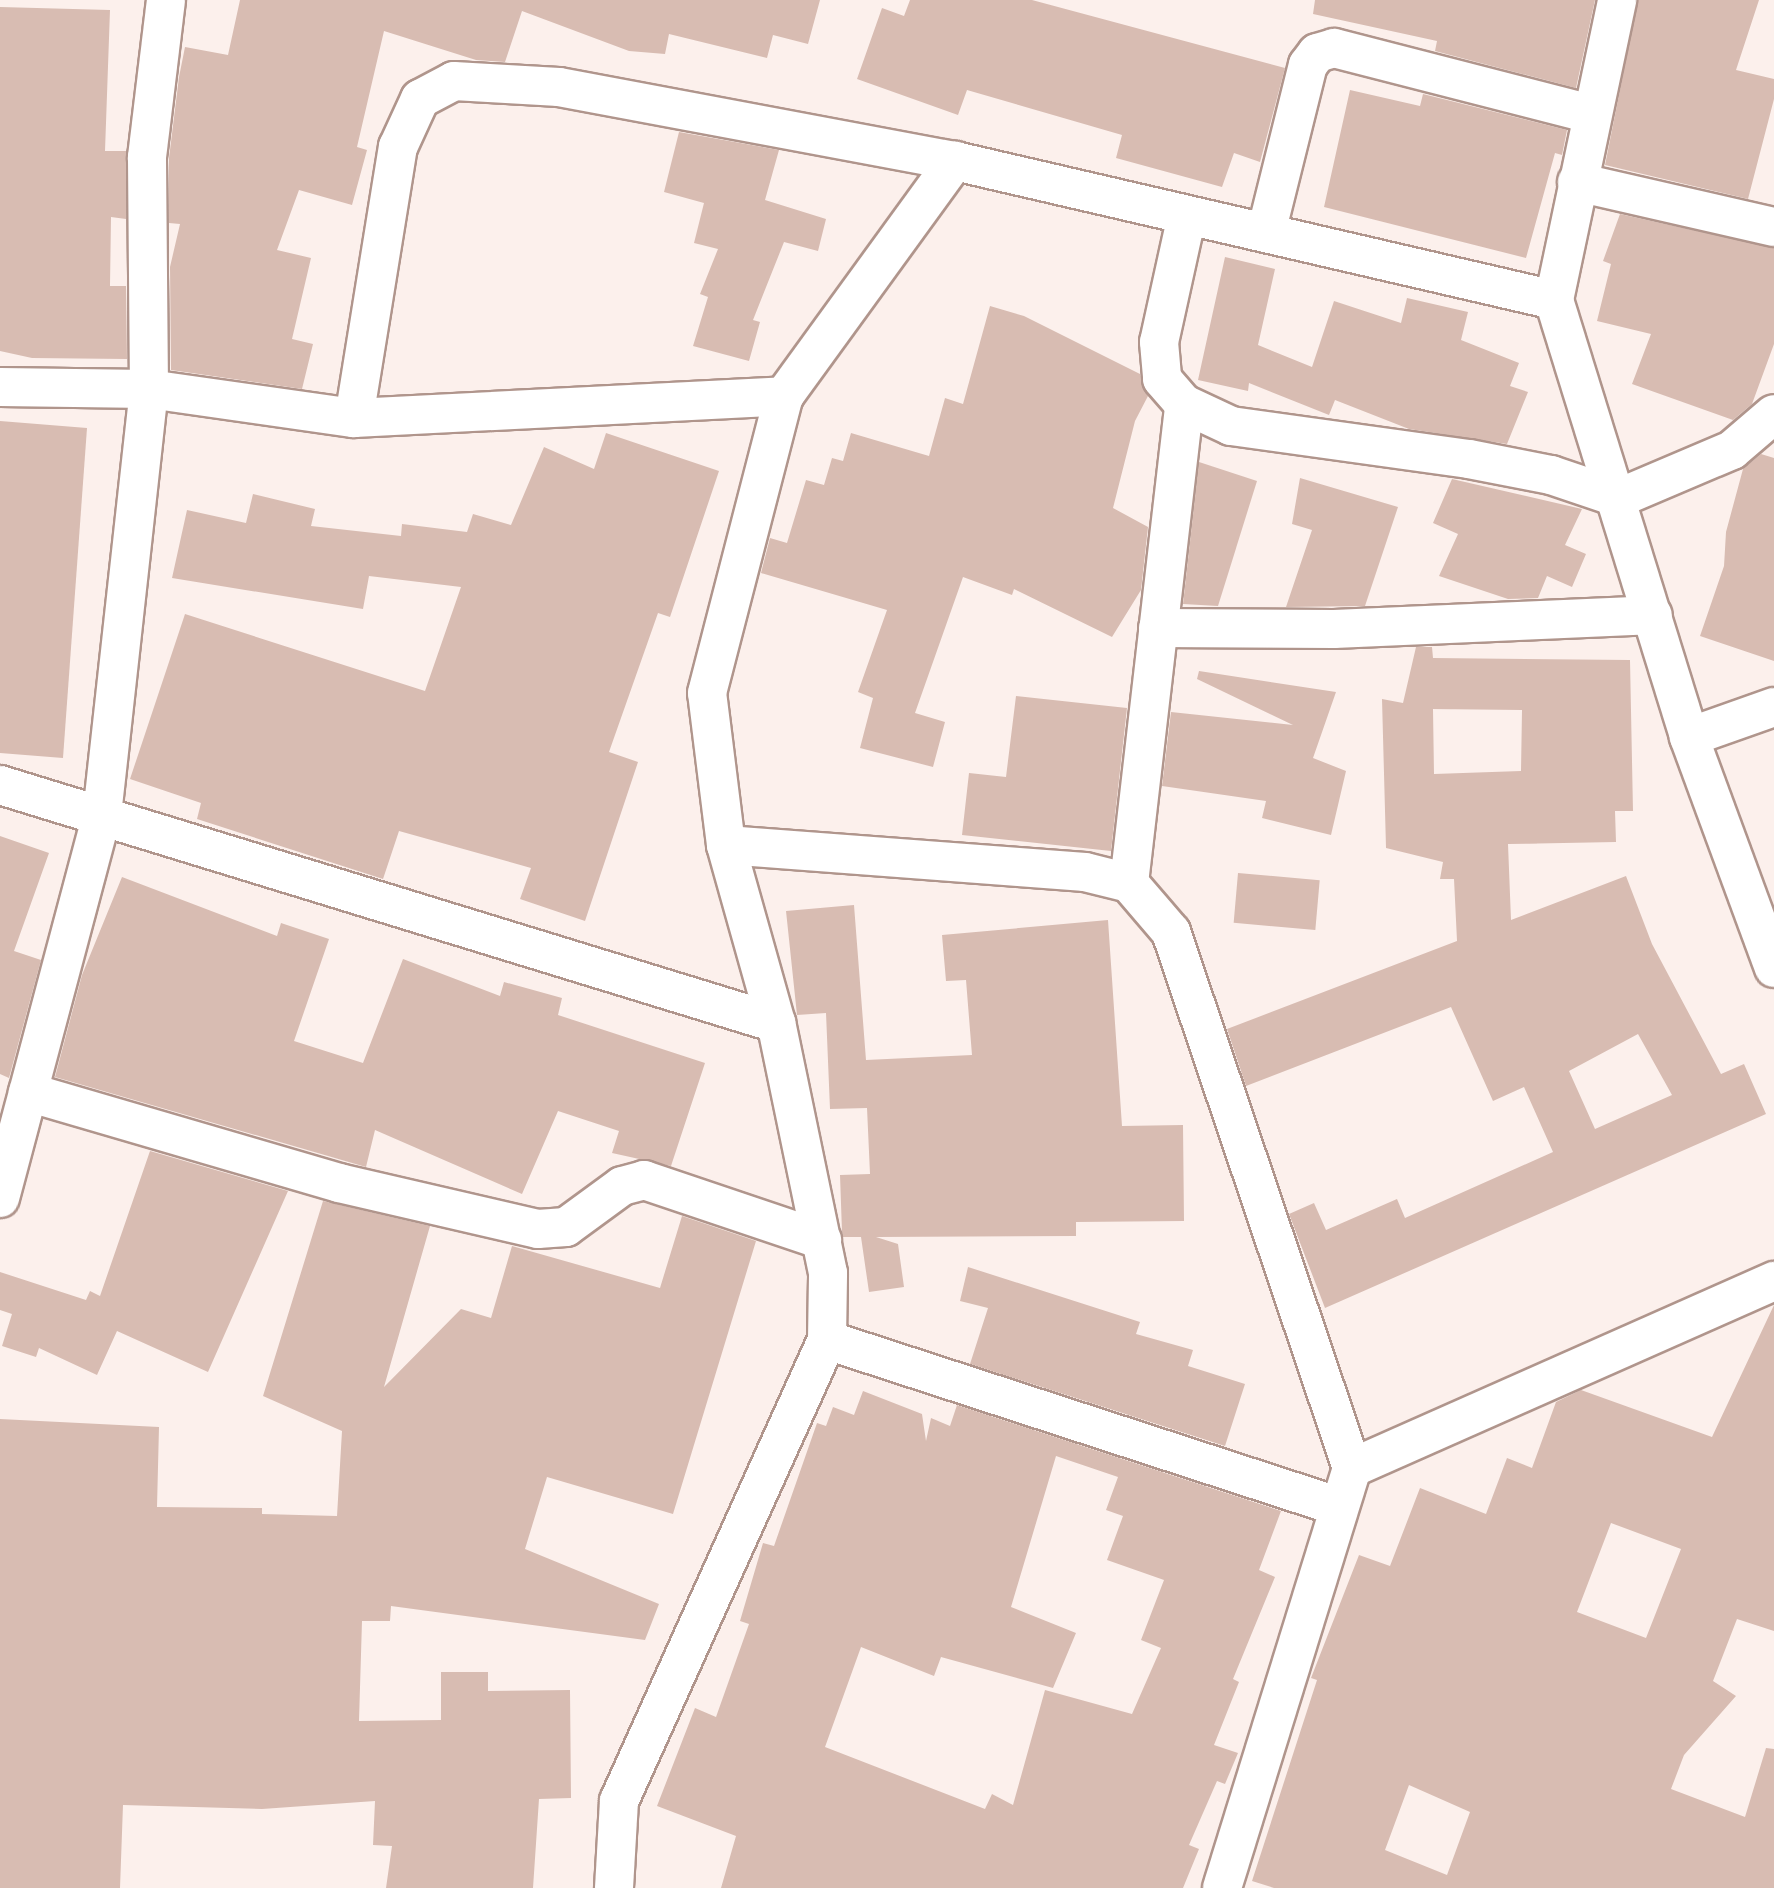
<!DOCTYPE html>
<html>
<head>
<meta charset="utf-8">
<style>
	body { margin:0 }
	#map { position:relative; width:1774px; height:1888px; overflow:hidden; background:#fcf0ec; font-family:"Noto Sans",sans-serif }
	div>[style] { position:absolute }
	.building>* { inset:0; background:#d8bcb2; transform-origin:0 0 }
	.roads { filter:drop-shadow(2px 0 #b0958c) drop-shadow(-2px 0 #b0958c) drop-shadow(0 2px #b0958c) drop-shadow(0 -2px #b0958c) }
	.minor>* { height:38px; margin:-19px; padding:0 19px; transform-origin:19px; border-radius:19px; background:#fff }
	span { translate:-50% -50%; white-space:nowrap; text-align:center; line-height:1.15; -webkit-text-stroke:5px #fff; paint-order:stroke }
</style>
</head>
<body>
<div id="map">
	<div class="building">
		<i style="clip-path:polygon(240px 0,820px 0,808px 44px,773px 35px,767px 58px,669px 34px,665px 54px,629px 51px,522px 11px,505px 62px,476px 60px,384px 31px,357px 147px,367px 150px,352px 205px,299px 190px,277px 250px,311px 258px,292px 339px,313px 344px,302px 389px,171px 370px,170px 267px,180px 224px,169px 223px,169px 158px,179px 77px,185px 47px,228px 55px)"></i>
		<i style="clip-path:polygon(910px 0,1032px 0,1285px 68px,1260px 162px,1234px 153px,1222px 187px,1116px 158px,1122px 135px,967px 90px,958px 115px,857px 79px,882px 8px,904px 16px)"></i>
		<i style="clip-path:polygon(1315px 0,1595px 0,1576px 88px,1435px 51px,1437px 41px,1313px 14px)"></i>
		<i style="clip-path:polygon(1638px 0,1759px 0,1736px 70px,1774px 79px,1774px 99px,1748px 199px,1605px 165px)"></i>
		<i style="clip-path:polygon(0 7px,110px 10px,105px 151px,126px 151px,126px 219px,111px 217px,110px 286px,126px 286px,127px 359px,32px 358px,0 351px)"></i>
		<i style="clip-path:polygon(1350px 90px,1420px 106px,1423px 94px,1567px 130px,1562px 155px,1555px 153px,1526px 258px,1324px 207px)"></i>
		<i style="clip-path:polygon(679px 132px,779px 150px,765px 200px,826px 219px,818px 251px,784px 242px,753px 320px,760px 322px,749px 361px,693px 346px,708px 297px,700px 294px,718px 249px,694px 243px,704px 203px,664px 192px)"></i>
		<i style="clip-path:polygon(1620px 214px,1774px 248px,1774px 344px,1752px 404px,1733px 420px,1632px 384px,1651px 334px,1597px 321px,1611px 264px,1603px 261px)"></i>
		<i style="clip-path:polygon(1225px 257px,1275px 269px,1258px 345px,1312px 367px,1334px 301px,1401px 323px,1407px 298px,1468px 312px,1461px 340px,1519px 363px,1510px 386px,1528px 392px,1507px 444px,1409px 429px,1335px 400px,1329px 415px,1249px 383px,1248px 391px,1198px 380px)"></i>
		<i style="clip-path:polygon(990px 306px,1024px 316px,1140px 374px,1148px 396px,1135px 421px,1113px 508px,1148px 527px,1141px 590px,1112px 637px,1014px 589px,1012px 595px,963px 577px,915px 713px,945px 722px,933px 767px,860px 748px,873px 698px,858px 692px,887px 610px,761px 573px,770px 538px,787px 543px,806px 480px,824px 485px,832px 458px,843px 461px,851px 433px,929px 456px,945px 398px,963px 404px)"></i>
		<i style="clip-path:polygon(0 421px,87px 428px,63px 758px,0 753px)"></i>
		<i style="clip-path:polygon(606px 433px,719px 471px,670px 617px,658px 613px,609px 752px,638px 762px,585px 921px,520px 899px,531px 868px,399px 831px,383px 879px,197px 819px,201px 803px,130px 779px,185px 614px,425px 691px,461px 587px,369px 576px,363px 609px,172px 578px,187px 510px,246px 523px,253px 494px,315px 509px,311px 526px,401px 536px,402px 524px,467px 532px,473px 514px,511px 525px,544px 447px,594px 469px)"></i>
		<i style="clip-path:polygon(1761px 454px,1774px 458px,1774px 661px,1700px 636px,1724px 566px,1726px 532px,1743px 469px)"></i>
		<i style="clip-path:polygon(1199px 462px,1257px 481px,1218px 606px,1183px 604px)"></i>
		<i style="clip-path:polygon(1300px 478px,1398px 507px,1365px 606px,1286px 607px,1312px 530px,1292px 524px)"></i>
		<i style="clip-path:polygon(1452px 479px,1582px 509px,1565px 545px,1586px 554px,1572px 587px,1547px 576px,1538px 598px,1508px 599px,1439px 576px,1458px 534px,1433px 523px)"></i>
		<i style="clip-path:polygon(evenodd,1416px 647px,1432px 647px,1433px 658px,1630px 660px,1633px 811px,1615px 811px,1616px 842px,1508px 844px,1511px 920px,1626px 876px,1652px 944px,1721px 1074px,1744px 1064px,1766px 1114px,1325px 1308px,1289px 1214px,1314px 1203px,1326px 1230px,1397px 1199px,1405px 1218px,1553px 1152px,1524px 1087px,1493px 1101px,1451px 1007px,1246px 1086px,1227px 1029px,1457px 941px,1454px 879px,1440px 879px,1443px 862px,1386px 848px,1382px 699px,1403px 703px,1416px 647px,1433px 709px,1522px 710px,1521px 771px,1434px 774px,1433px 709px,1416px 647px,1638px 1034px,1672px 1095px,1595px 1129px,1569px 1071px,1638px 1034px)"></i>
		<i style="clip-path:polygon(1199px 671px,1336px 692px,1313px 758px,1346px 771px,1331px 835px,1262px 818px,1266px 801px,1162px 786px,1171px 712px,1293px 725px,1197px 679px)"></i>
		<i style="clip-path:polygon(1016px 696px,1127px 708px,1111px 851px,962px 835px,969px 773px,1006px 777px)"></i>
		<i style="clip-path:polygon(0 836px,49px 853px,14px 951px,41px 960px,9px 1078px,0 1074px)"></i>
		<i style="left:1238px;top:873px;width:82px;height:50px;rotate:5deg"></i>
		<i style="clip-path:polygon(122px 877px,277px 936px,281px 923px,329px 939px,294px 1041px,363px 1063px,403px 959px,500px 996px,504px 982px,562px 998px,558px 1015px,705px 1063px,671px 1166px,612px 1153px,619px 1131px,558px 1111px,522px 1194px,375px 1130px,366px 1167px,55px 1077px,82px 975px)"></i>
		<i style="clip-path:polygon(854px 905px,866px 1060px,972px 1055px,966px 980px,946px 981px,942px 935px,1108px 920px,1122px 1126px,1183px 1125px,1184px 1221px,1076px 1222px,1076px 1236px,876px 1237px,898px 1244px,904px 1287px,869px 1292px,861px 1237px,843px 1237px,842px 1232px,840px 1175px,870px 1174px,867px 1108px,830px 1109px,826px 1013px,797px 1015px,786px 911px)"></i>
		<i style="clip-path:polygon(150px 1151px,288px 1191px,208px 1372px,117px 1331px,97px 1375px,39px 1348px,36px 1357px,2px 1346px,12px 1314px,0 1310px,0 1272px,86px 1300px,90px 1291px,100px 1296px)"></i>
		<i style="clip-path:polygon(323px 1201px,430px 1226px,384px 1387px,461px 1309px,491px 1318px,512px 1246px,660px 1288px,682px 1216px,756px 1241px,673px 1514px,547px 1477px,525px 1549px,659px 1604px,645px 1640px,391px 1606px,390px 1621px,362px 1621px,359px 1721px,441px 1720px,441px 1672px,488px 1672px,488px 1691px,570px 1690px,571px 1798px,539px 1799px,533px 1888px,386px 1888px,392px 1846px,373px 1845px,375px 1801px,262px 1809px,123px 1805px,120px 1888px,0 1888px,0 1419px,159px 1427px,157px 1507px,262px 1508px,262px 1514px,337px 1516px,342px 1431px,263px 1396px)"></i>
		<i style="clip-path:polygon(968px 1267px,1140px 1322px,1136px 1334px,1193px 1350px,1188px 1366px,1245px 1384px,1225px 1446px,970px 1364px,988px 1308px,960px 1301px)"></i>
		<i style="clip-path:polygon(evenodd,1774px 1305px,1774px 1631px,1737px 1619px,1713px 1681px,1736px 1696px,1684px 1755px,1671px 1789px,1745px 1817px,1766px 1748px,1774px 1749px,1774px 1888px,1274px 1888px,1252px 1881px,1317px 1680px,1311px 1678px,1359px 1555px,1390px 1566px,1420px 1488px,1486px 1514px,1507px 1458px,1532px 1468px,1556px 1402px,1581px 1390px,1712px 1437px,1774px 1305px,1611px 1523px,1681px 1549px,1646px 1638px,1577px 1612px,1611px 1523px,1774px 1305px,1409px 1785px,1470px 1812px,1447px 1875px,1385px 1850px,1409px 1785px)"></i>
		<i style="clip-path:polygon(evenodd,863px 1391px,922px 1414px,926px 1441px,931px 1418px,950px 1426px,957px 1405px,1281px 1511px,1259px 1570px,1275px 1577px,1233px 1679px,1239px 1682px,1214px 1745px,1238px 1753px,1225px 1784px,1217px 1781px,1189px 1845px,1199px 1849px,1183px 1888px,721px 1888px,736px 1836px,657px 1806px,695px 1708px,716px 1717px,749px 1624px,740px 1621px,763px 1543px,774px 1546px,817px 1423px,826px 1426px,833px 1407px,854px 1415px,863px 1391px,1056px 1456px,1118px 1477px,1106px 1510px,1123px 1516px,1107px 1560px,1164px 1580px,1141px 1640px,1161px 1648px,1132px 1714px,1045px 1690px,1013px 1805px,992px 1794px,985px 1809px,825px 1747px,861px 1647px,934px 1676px,941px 1657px,1053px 1688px,1076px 1633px,1011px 1607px,1056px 1456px)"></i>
	</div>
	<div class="roads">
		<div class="minor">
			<i style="left:1577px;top:182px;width:202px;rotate:12.9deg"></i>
			<i style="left:1187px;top:215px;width:130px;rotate:102.4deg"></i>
			<i style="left:1159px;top:342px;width:37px;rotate:85deg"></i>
			<i style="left:1162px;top:379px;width:33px;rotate:49deg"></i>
			<i style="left:1184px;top:404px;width:52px;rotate:25.1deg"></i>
			<i style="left:1231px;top:426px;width:240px;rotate:7.9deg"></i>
			<i style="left:1469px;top:459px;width:84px;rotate:11deg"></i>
			<i style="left:1551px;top:475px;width:72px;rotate:18.7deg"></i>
			<i style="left:1619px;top:498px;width:123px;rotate:-23deg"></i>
			<i style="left:1732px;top:450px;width:55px;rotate:-40.6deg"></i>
			<i style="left:1266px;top:233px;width:173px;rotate:-76deg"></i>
			<i style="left:1308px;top:65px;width:15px;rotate:-53deg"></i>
			<i style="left:1317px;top:53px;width:18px;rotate:-16deg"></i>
			<i style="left:1334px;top:48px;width:265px;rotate:14.4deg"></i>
			<i style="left:1554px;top:300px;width:307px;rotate:-78.1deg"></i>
			<i style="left:0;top:387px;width:149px;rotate:0.8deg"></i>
			<i style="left:149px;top:389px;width:207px;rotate:8.1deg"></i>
			<i style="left:354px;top:418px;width:431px;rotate:-2.9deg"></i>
			<i style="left:354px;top:418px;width:275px;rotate:-80.8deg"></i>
			<i style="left:398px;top:147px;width:53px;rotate:-65.4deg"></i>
			<i style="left:420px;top:99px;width:38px;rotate:-28deg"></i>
			<i style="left:454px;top:81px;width:105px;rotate:3.3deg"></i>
			<i style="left:559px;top:87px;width:403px;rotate:10.6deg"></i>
			<i style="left:1158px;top:628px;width:176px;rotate:0.3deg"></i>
			<i style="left:1334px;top:629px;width:319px;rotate:-2.5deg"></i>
			<i style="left:1689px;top:737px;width:90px;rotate:-19.4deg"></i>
			<i style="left:0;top:785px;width:812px;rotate:17.05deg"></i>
			<i style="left:726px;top:845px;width:360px;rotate:4.3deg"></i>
			<i style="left:1085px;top:872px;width:45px;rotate:14deg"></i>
			<i style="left:1129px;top:883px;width:65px;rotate:49.4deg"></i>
			<i style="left:1171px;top:932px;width:566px;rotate:71.34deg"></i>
			<i style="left:1352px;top:1468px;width:440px;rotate:107.2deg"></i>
			<i style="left:1129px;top:883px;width:482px;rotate:-83.4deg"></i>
			<i style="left:28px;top:1092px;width:324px;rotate:16.3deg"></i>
			<i style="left:339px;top:1183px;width:204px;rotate:13deg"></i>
			<i style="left:538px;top:1229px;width:28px;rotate:-4deg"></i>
			<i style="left:566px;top:1227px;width:69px;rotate:-36.2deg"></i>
			<i style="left:622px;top:1186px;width:23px;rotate:-15deg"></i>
			<i style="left:644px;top:1180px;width:188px;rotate:18.6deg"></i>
			<i style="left:0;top:1198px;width:396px;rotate:-75.1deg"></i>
			<i style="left:102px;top:815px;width:429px;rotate:-83.7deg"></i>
			<i style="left:149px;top:389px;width:232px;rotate:-90.5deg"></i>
			<i style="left:147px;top:157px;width:158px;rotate:-83.1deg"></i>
			<i style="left:827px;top:1340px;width:539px;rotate:18.03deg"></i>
			<i style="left:1352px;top:1468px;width:462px;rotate:-23.9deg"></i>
			<i style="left:614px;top:1888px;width:87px;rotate:-86.7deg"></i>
			<i style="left:619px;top:1801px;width:506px;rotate:-65.72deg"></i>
			<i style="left:827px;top:1340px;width:67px;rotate:-89.1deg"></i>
			<i style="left:828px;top:1273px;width:255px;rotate:-101.7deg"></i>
			<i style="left:776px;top:1023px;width:185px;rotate:-105.7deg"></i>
			<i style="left:726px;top:845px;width:153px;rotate:-97.1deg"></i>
			<i style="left:707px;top:693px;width:307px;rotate:-75.5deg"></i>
			<i style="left:784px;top:396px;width:291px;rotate:-54deg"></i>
			<i style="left:955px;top:161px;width:615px;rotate:13.06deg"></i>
			<i style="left:1554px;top:300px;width:457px;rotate:72.8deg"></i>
			<i style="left:1689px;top:737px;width:246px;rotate:69.8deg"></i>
		</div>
	</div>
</div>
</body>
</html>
